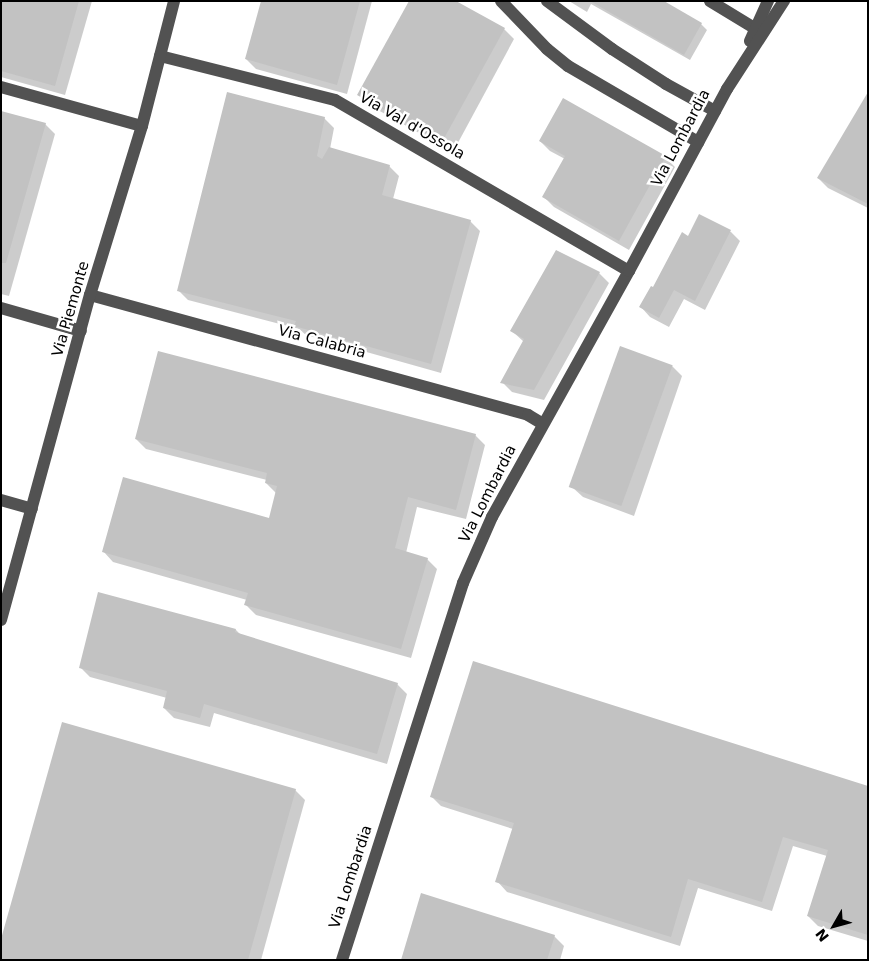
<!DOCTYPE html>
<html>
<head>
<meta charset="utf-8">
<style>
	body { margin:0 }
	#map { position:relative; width:869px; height:961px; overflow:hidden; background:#fff; font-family:"DejaVu Sans",sans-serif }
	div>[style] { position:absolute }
	.shadow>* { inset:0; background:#0003 }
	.building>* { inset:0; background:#c2c2c2; transform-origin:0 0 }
	.minor>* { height:12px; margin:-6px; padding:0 6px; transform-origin:6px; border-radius:6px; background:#525252 }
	span { translate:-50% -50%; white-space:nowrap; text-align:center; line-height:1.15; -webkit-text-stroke:5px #fff; paint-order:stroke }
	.street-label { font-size:15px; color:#000 }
	.frame { position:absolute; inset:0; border:2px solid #000; pointer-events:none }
	.north { position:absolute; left:809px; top:901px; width:50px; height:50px; -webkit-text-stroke:4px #fff; paint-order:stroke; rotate:232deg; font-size:14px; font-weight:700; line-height:20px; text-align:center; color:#000 }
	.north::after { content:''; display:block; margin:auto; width:18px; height:22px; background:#000; clip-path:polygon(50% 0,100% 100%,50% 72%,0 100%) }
</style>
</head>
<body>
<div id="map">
	<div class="shadow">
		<i style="clip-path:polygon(1px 1px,92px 1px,65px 95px,1px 77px)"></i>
		<i style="clip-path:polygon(262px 1px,372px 1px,347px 94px,256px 69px,246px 59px)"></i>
		<i style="clip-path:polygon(453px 1px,504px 29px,514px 39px,453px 152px,369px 105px,359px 95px)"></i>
		<i style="clip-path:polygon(569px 1px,662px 1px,701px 24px,707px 30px,690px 60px,591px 4px,587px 12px)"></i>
		<i style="clip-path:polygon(868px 94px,868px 208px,828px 188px,818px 178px)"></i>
		<i style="clip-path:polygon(563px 100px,665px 157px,675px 167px,629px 250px,554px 207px,544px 197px,565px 159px,550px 151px,540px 141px)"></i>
		<i style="clip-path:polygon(1px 112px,45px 124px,55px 134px,9px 296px,1px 294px)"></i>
		<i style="clip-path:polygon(324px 118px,334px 128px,330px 149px,389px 166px,399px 176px,393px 199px,470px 221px,480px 231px,441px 373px,306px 335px,299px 329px,188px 300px,178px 290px)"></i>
		<i style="clip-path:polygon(700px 216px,731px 232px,740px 241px,705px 310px,684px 299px,669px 327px,650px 317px,641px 307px,689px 237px)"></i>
		<i style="clip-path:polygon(599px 273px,609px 283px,544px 400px,512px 392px,502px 382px,524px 342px,512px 331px)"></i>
		<i style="clip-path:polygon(672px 366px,682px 376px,634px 516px,583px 497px,572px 487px)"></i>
		<i style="clip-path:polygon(475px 435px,485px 445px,466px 519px,417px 507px,406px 553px,427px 559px,437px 569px,411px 658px,256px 615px,246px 605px,247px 600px,113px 562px,103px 551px,270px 520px,276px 493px,266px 483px,267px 480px,146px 449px,136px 439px)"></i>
		<i style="clip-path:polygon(99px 594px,236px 630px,241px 635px,397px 684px,407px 694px,387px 764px,214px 713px,210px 727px,174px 718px,164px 708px,167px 698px,90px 677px,80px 667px)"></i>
		<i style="clip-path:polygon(868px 787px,868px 941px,818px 926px,808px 916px,827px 856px,793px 846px,772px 911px,698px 888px,680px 946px,507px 892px,497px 881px,513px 829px,441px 806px,431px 796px)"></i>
		<i style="clip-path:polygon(295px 790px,305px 800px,261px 960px,1px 960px)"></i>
		<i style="clip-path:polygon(554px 936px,564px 946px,560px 960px,402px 960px)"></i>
	</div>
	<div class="building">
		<i style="clip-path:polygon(1px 1px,79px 1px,55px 86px,1px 71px)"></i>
		<i style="clip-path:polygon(261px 1px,360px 1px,337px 85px,245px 59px)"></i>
		<i style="clip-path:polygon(409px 1px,456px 1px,505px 28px,442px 142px,357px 95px)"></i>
		<i style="clip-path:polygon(590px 1px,664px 1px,702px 23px,684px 55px)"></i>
		<i style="clip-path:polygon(227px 92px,325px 117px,317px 156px,322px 159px,329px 147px,390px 165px,382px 195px,471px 220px,431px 364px,294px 326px,296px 321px,177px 291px)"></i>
		<i style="clip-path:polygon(868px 92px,868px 204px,817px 178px)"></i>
		<i style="clip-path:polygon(563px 98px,666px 156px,619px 241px,542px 197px,565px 156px,539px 141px)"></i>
		<i style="clip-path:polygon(1px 111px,46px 123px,6px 263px,1px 263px)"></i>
		<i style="clip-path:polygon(699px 214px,731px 230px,695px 301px,674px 290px,659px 318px,639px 307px,651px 286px,653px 287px,682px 232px,688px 236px)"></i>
		<i style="clip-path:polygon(556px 250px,600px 272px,534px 390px,500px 383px,524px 339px,510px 331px)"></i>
		<i style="left:620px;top:346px;width:56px;height:150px;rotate:20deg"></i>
		<i style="clip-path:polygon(158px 351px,476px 434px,456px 510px,408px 497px,395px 548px,428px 558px,401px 649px,244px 605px,248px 593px,102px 552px,123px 477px,269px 518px,277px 486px,265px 483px,267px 473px,135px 439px)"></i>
		<i style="clip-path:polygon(98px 592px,236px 629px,235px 632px,398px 683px,377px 754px,204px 704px,200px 718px,163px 708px,167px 691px,79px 668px)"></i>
		<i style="clip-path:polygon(473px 661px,868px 786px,868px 935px,807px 916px,828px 850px,783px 837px,762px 902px,688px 879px,671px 937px,495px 882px,514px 823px,430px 797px)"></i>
		<i style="clip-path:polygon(62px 722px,296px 789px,248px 960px,1px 960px,1px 939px)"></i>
		<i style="clip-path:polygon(421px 893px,555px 935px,547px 960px,401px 960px)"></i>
	</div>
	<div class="minor">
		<i style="left:501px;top:1px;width:66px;rotate:46.2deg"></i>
		<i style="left:547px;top:49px;width:27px;rotate:39deg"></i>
		<i style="left:568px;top:66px;width:151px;rotate:30.3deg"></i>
		<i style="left:547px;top:1px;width:81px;rotate:36.4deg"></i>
		<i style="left:612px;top:49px;width:64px;rotate:32.9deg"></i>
		<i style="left:666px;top:84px;width:56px;rotate:28.9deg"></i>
		<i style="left:710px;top:1px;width:54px;rotate:31.3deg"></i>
		<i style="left:750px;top:41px;width:44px;rotate:-65.8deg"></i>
		<i style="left:160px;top:56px;width:180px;rotate:14.1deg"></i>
		<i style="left:335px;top:100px;width:340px;rotate:30.2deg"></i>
		<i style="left:1px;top:87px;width:146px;rotate:15.5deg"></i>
		<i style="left:90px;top:295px;width:454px;rotate:15.3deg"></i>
		<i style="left:528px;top:415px;width:17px;rotate:31deg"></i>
		<i style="left:1px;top:308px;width:83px;rotate:16deg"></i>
		<i style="left:1px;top:500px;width:32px;rotate:16deg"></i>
		<i style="left:1px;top:620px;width:337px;rotate:-74.7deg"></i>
		<i style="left:90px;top:295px;width:177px;rotate:-72.9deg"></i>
		<i style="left:142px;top:126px;width:129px;rotate:-75.6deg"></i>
		<i style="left:342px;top:960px;width:396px;rotate:-72.2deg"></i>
		<i style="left:463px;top:583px;width:72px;rotate:-66.3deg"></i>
		<i style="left:492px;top:517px;width:282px;rotate:-60.9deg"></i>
		<i style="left:629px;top:271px;width:207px;rotate:-61.7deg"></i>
		<i style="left:727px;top:89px;width:105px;rotate:-57.1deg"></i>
	</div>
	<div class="street-label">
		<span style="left:412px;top:126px;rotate:30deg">Via Val d'Ossola</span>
		<span style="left:681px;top:138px;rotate:-62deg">Via Lombardia</span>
		<span style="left:71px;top:309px;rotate:-74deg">Via Piemonte</span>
		<span style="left:322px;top:342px;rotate:15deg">Via Calabria</span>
		<span style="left:488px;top:494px;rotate:-63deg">Via Lombardia</span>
		<span style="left:351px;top:877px;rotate:-72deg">Via Lombardia</span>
	</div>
	<div class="frame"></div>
	<div class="north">N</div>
</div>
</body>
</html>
